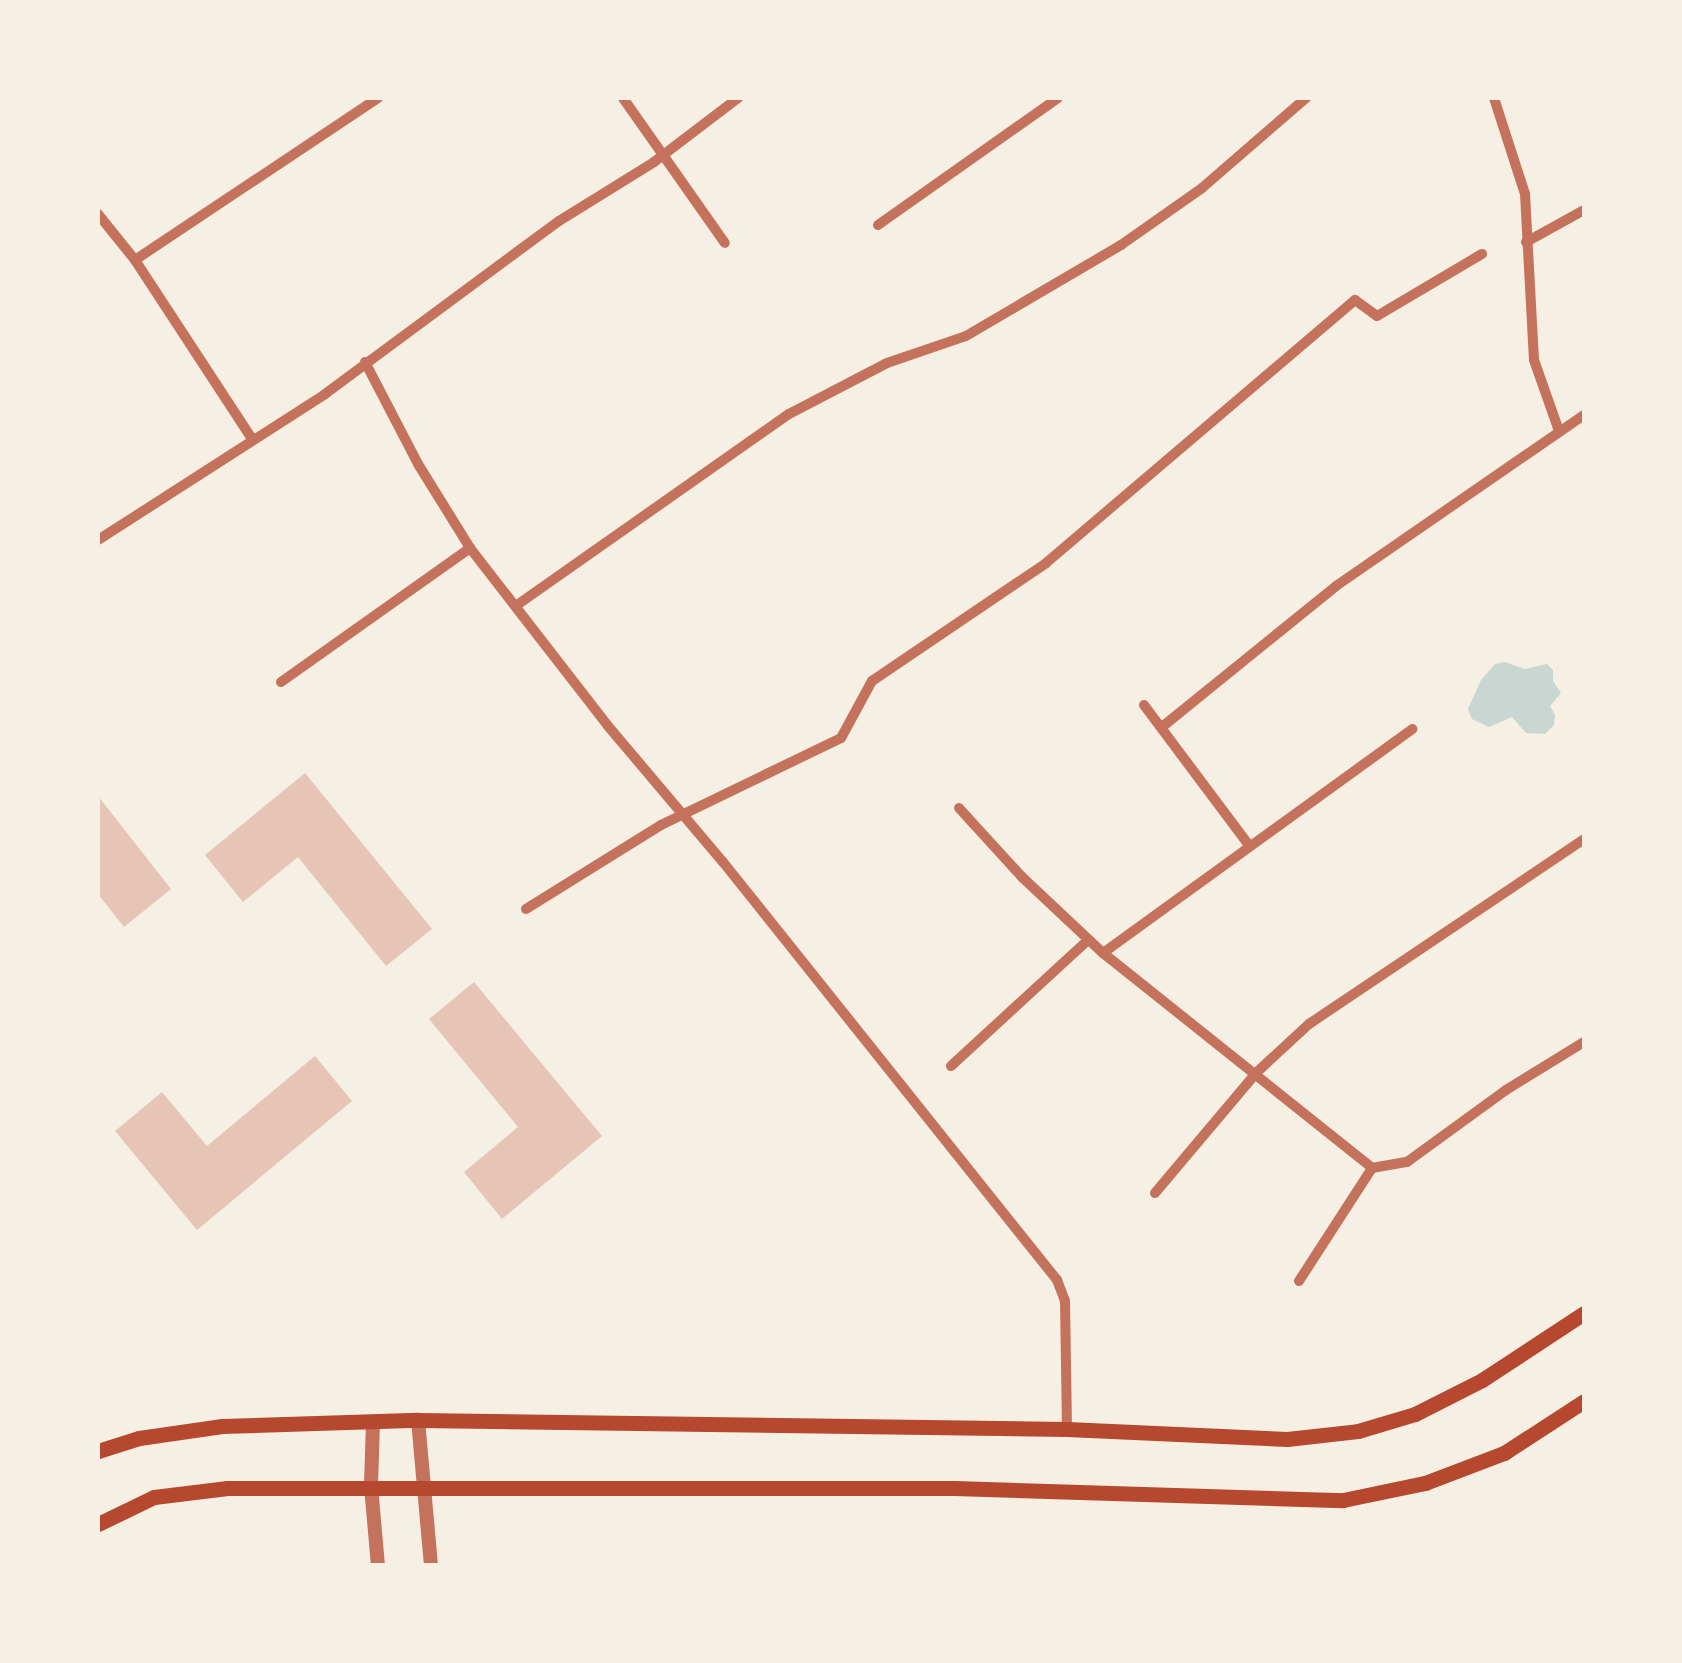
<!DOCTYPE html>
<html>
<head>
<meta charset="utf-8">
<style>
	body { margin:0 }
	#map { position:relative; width:1682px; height:1663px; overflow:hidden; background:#f6efe4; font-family:Montserrat,sans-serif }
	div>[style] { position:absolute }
	.water>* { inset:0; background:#c9d6d2 }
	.building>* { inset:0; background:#e6c5b7 }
	.minor>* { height:10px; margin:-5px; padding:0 5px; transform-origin:5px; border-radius:5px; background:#c5725c }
	.tertiary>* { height:14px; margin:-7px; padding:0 7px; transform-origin:7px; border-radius:7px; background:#c5725c }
	.secondary>* { height:15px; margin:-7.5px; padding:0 7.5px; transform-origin:7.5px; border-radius:7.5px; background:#b5482f }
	span { translate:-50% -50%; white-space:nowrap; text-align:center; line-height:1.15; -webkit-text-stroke:8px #f6efe4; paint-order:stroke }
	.frame { position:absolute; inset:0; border:100px solid #f6efe4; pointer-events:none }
</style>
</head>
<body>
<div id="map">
	<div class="water">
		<i style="clip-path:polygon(1505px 662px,1525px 669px,1547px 664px,1553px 670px,1553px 681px,1561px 693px,1550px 706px,1555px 715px,1554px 725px,1545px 734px,1526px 733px,1512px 717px,1489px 727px,1472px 719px,1468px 709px,1481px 680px,1495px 664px)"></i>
	</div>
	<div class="building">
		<i style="clip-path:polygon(305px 773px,432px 929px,386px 966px,298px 857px,243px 902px,205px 855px)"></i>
		<i style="clip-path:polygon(98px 796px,171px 889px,124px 927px,98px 894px)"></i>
		<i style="clip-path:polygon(474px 982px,602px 1136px,502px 1219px,464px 1172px,518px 1127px,429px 1019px)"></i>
		<i style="clip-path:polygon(315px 1056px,352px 1101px,197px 1230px,115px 1131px,162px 1092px,207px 1146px)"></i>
	</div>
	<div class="minor">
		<i style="left:623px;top:98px;width:177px;rotate:54.9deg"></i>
		<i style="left:1494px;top:98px;width:101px;rotate:72.1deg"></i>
		<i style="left:1525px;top:194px;width:166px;rotate:86.9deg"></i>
		<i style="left:1534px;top:360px;width:75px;rotate:70.6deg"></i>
		<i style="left:98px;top:214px;width:59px;rotate:51.2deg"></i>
		<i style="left:135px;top:260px;width:215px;rotate:56.8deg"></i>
		<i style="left:878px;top:225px;width:220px;rotate:-35.2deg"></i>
		<i style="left:1526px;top:242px;width:66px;rotate:-28.9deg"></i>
		<i style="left:135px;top:260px;width:292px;rotate:-33.7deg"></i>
		<i style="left:365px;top:362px;width:115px;rotate:62.5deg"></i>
		<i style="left:418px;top:464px;width:99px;rotate:58.2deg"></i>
		<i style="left:470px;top:548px;width:225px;rotate:52.2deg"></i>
		<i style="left:608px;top:726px;width:178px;rotate:49.8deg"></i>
		<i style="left:723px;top:862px;width:535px;rotate:51.37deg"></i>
		<i style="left:1057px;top:1280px;width:22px;rotate:69deg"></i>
		<i style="left:1065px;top:1301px;width:128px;rotate:89.1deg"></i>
		<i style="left:98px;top:540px;width:270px;rotate:-32.7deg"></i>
		<i style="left:325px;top:394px;width:291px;rotate:-36.5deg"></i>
		<i style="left:559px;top:221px;width:112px;rotate:-31.8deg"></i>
		<i style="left:654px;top:162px;width:106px;rotate:-37.3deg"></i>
		<i style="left:517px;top:605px;width:332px;rotate:-35.1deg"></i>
		<i style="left:789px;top:414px;width:110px;rotate:-27.5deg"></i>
		<i style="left:887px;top:363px;width:83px;rotate:-18.9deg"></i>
		<i style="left:966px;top:336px;width:180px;rotate:-30.4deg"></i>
		<i style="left:1121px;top:245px;width:99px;rotate:-35.1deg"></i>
		<i style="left:1202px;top:188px;width:138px;rotate:-40.9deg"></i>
		<i style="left:281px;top:682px;width:232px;rotate:-35.3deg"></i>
		<i style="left:1144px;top:705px;width:174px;rotate:53.2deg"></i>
		<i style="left:1162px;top:727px;width:224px;rotate:-39deg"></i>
		<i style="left:1336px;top:586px;width:301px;rotate:-34.6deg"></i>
		<i style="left:959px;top:808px;width:93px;rotate:47.6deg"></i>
		<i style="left:1022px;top:877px;width:111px;rotate:43.2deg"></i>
		<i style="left:1103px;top:953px;width:344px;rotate:38.6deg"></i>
		<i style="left:1372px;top:1168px;width:36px;rotate:-10deg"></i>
		<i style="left:1407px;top:1162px;width:122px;rotate:-36deg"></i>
		<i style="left:1506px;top:1090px;width:92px;rotate:-31.6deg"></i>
		<i style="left:526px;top:909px;width:159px;rotate:-31.9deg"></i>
		<i style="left:661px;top:825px;width:200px;rotate:-25.8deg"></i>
		<i style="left:841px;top:738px;width:65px;rotate:-61.5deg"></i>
		<i style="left:872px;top:681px;width:210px;rotate:-34.1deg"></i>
		<i style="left:1046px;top:563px;width:406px;rotate:-40.4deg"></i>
		<i style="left:1355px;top:300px;width:27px;rotate:36deg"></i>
		<i style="left:1377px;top:316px;width:122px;rotate:-30.6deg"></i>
		<i style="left:1103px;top:953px;width:382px;rotate:-35.9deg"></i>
		<i style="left:951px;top:1066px;width:186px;rotate:-42.6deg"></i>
		<i style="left:1155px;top:1193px;width:157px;rotate:-49.9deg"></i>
		<i style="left:1256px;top:1073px;width:72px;rotate:-42.8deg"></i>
		<i style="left:1309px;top:1024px;width:331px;rotate:-33.9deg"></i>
		<i style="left:1299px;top:1281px;width:135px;rotate:-57.1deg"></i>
	</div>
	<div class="tertiary">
		<i style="left:418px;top:1420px;width:147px;rotate:84.9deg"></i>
		<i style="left:373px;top:1422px;width:64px;rotate:91.8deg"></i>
		<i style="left:371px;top:1486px;width:80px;rotate:85deg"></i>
	</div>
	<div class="secondary">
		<i style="left:98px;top:1451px;width:43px;rotate:-17.6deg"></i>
		<i style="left:139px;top:1438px;width:84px;rotate:-8.2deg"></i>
		<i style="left:222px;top:1426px;width:196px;rotate:-1.8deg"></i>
		<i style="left:418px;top:1420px;width:649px;rotate:0.79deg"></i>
		<i style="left:1067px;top:1429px;width:220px;rotate:2.6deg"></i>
		<i style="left:1287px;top:1439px;width:71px;rotate:-6.4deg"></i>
		<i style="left:1358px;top:1431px;width:59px;rotate:-16.6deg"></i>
		<i style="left:1415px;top:1414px;width:75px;rotate:-26.9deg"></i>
		<i style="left:1482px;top:1380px;width:122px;rotate:-33.3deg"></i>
		<i style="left:98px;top:1524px;width:62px;rotate:-25.7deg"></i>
		<i style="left:154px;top:1497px;width:74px;rotate:-7deg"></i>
		<i style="left:227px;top:1488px;width:727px"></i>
		<i style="left:954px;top:1488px;width:389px;rotate:1.8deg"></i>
		<i style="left:1343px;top:1500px;width:84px;rotate:-11.7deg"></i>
		<i style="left:1425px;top:1483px;width:85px;rotate:-20.8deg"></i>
		<i style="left:1504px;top:1453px;width:95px;rotate:-33deg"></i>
	</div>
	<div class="frame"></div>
</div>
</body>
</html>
